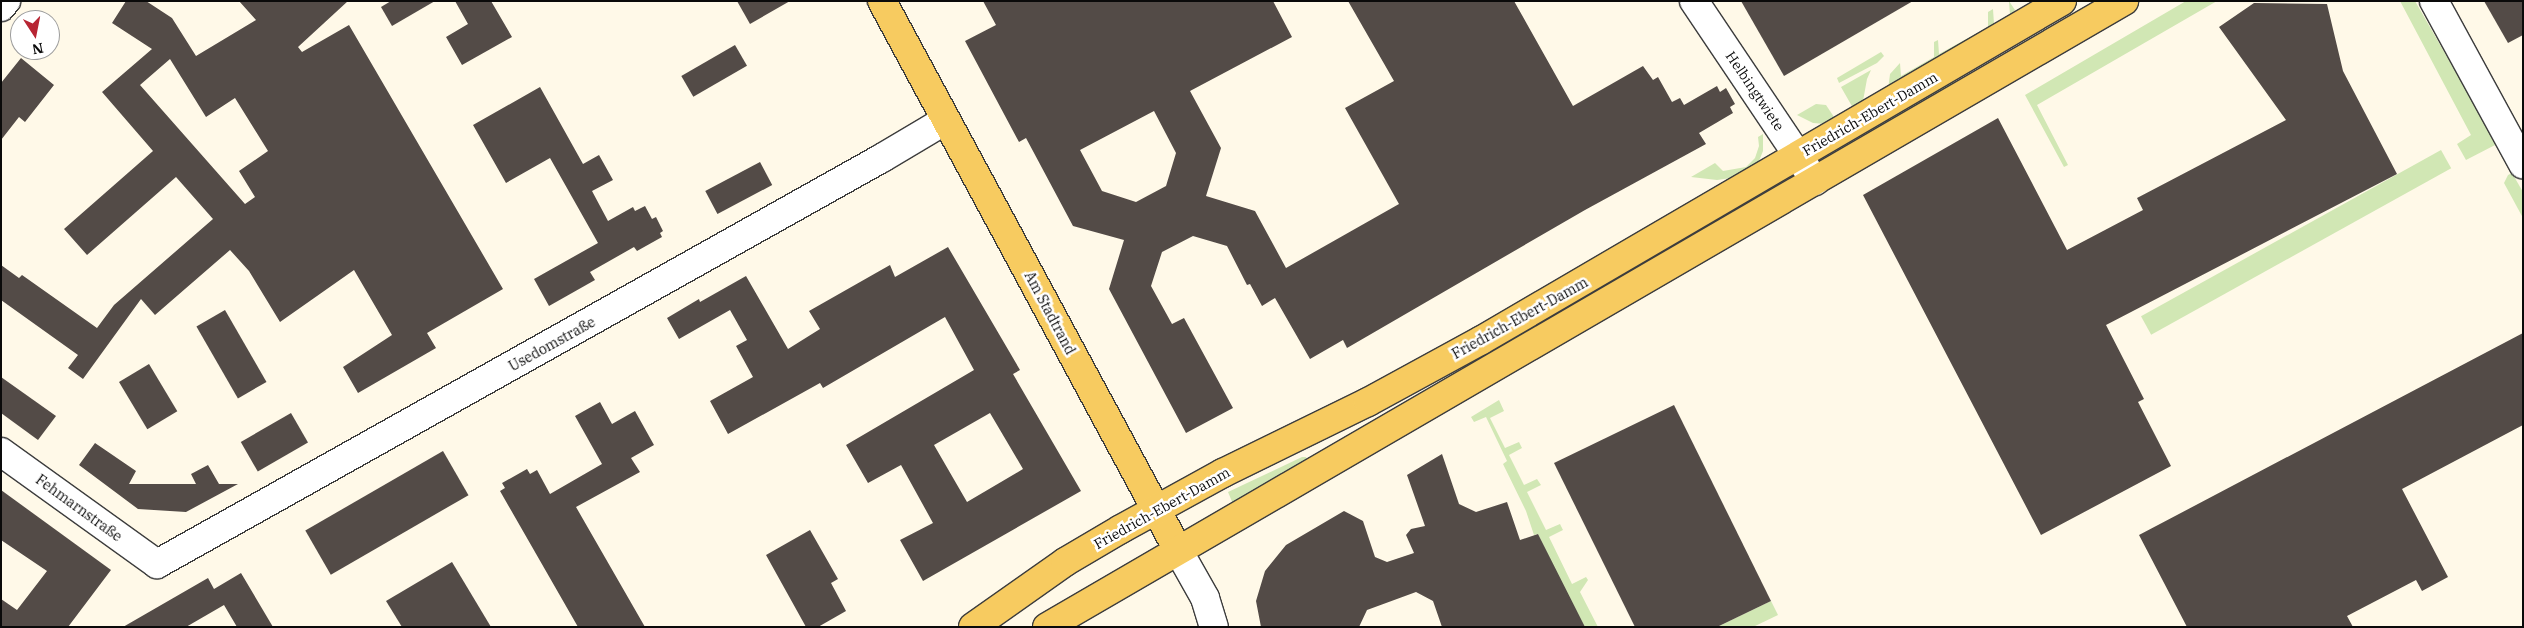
<!DOCTYPE html>
<html>
<head>
<meta charset="utf-8">
<style>
	body { margin:0 }
	#map { position:relative; width:2524px; height:628px; overflow:hidden; background:#fff9e8; font-family:"IBM Plex Serif",serif }
	div>[style] { position:absolute }
	.green>* { inset:0; background:#d1e7b4; transform-origin:0 0 }
	.building>* { inset:0; background:#534b47; transform-origin:0 0 }
	.roads { filter:drop-shadow(1px 0 #3d3d3d) drop-shadow(-1px 0 #3d3d3d) drop-shadow(0 1px #3d3d3d) drop-shadow(0 -1px #3d3d3d) }
	.minor>* { height:28px; margin:-14px; padding:0 14px; transform-origin:14px; border-radius:14px; background:#fff }
	.major>* { height:28px; margin:-14px; padding:0 14px; transform-origin:14px; border-radius:14px; background:#f7cb60 }
	span { translate:-50% -50%; white-space:nowrap; text-align:center; line-height:1.15; -webkit-text-stroke:5px #fff; paint-order:stroke }
	.street-label { font-size:14px; color:#0a0a0a }
	.frame { position:absolute; inset:0; border:2px solid #0a0a0a; pointer-events:none }
	.north { position:absolute; left:10px; top:10px; width:50px; height:50px; box-sizing:border-box; background:#fff; border:1px solid #9d9d9d; border-radius:50%; rotate:169deg; font-size:14px; font-weight:700; line-height:20px; text-align:center; color:#0a0a0a }
	.north::after { content:''; display:block; margin:auto; width:18px; height:22px; background:#b72533; clip-path:polygon(50% 0,100% 100%,50% 72%,0 100%) }
</style>
</head>
<body>
<div id="map">
	<div class="green">
		<i style="clip-path:polygon(2009px 1px,2015px 10px,2009px 21px,1888px 90px,1890px 74px,1900px 63px,1901px 76px,1934px 57px,1934px 42px,1938px 40px,1939px 54px,1988px 27px,1988px 12px,1993px 9px,1994px 24px,2010px 15px)"></i>
		<i style="clip-path:polygon(2186px 1px,2217px 1px,2037px 105px,2068px 165px,2064px 167px,2025px 95px)"></i>
		<i style="clip-path:polygon(2400px 1px,2415px 1px,2497px 144px,2466px 160px,2457px 144px,2471px 135px)"></i>
		<i style="clip-path:polygon(1881px 52px,1884px 56px,1877px 63px,1839px 83px,1837px 78px)"></i>
		<i style="clip-path:polygon(1871px 70px,1867px 79px,1863px 101px,1856px 108px,1853px 108px,1841px 87px)"></i>
		<i style="clip-path:polygon(1952px 81px,1956px 82px,1957px 86px,1869px 137px,1866px 131px)"></i>
		<i style="clip-path:polygon(1816px 104px,1826px 105px,1836px 120px,1826px 124px,1813px 123px,1797px 115px)"></i>
		<i style="clip-path:polygon(1763px 134px,1763px 151px,1759px 161px,1738px 177px,1717px 180px,1691px 177px,1715px 163px,1723px 171px,1746px 167px,1755px 158px,1759px 146px,1758px 137px)"></i>
		<i style="left:2441px;top:150px;width:21px;height:343px;rotate:61deg"></i>
		<i style="clip-path:polygon(2512px 173px,2523px 192px,2523px 218px,2504px 183px,2508px 175px)"></i>
		<i style="clip-path:polygon(1499px 400px,1504px 411px,1490px 418px,1505px 448px,1519px 442px,1522px 448px,1509px 455px,1524px 485px,1537px 479px,1541px 485px,1527px 492px,1546px 530px,1560px 524px,1563px 530px,1549px 537px,1572px 584px,1586px 577px,1588px 580px,1580px 592px,1598px 627px,1583px 627px,1538px 534px,1534px 535px,1526px 511px,1503px 464px,1507px 461px,1486px 417px,1474px 422px,1471px 417px)"></i>
		<i style="clip-path:polygon(1302px 457px,1306px 457px,1307px 460px,1233px 504px,1228px 492px)"></i>
		<i style="clip-path:polygon(1771px 601px,1778px 615px,1753px 627px,1717px 627px)"></i>
	</div>
	<div class="building">
		<i style="clip-path:polygon(evenodd,126px 1px,146px 1px,172px 18px,196px 56px,256px 20px,239px 1px,348px 1px,298px 47px,302px 52px,349px 25px,503px 289px,427px 333px,436px 348px,358px 393px,343px 367px,392px 335px,354px 270px,280px 322px,249px 271px,230px 250px,155px 315px,141px 299px,83px 379px,68px 368px,78px 355px,1px 300px,1px 265px,19px 278px,22px 275px,97px 328px,114px 305px,213px 219px,176px 177px,87px 255px,64px 229px,153px 151px,102px 92px,152px 49px,112px 23px,126px 1px,170px 59px,206px 117px,235px 98px,268px 151px,239px 171px,255px 197px,245px 204px,140px 85px,170px 59px)"></i>
		<i style="clip-path:polygon(391px 1px,435px 1px,392px 26px,381px 7px)"></i>
		<i style="clip-path:polygon(455px 1px,491px 1px,512px 37px,462px 65px,446px 37px,468px 24px)"></i>
		<i style="clip-path:polygon(737px 1px,790px 1px,750px 24px)"></i>
		<i style="clip-path:polygon(evenodd,983px 1px,1273px 1px,1292px 37px,1190px 91px,1221px 148px,1206px 196px,1255px 211px,1286px 268px,1399px 204px,1345px 108px,1394px 81px,1348px 1px,1514px 1px,1573px 106px,1643px 66px,1653px 80px,1658px 77px,1672px 102px,1680px 98px,1684px 105px,1717px 86px,1720px 92px,1726px 88px,1735px 104px,1730px 107px,1733px 113px,1699px 133px,1706px 144px,1585px 210px,1347px 348px,1343px 340px,1310px 359px,1275px 298px,1262px 306px,1250px 284px,1247px 285px,1227px 246px,1193px 236px,1162px 252px,1151px 286px,1172px 324px,1184px 318px,1233px 408px,1186px 433px,1109px 289px,1124px 240px,1073px 226px,1026px 138px,1019px 142px,965px 41px,996px 25px,983px 1px,1154px 111px,1176px 153px,1166px 186px,1136px 202px,1102px 191px,1080px 150px,1154px 111px)"></i>
		<i style="clip-path:polygon(1741px 1px,1913px 1px,1784px 76px)"></i>
		<i style="clip-path:polygon(2484px 1px,2523px 1px,2523px 35px,2508px 43px)"></i>
		<i style="clip-path:polygon(2254px 3px,2327px 4px,2343px 71px,2397px 174px,2106px 325px,2144px 399px,2138px 402px,2171px 466px,2041px 535px,1863px 195px,1998px 118px,2067px 250px,2143px 210px,2137px 198px,2286px 120px,2219px 27px)"></i>
		<i style="left:735px;top:45px;width:24px;height:62px;rotate:60deg"></i>
		<i style="clip-path:polygon(21px 58px,54px 85px,25px 122px,19px 117px,1px 140px,1px 83px)"></i>
		<i style="clip-path:polygon(540px 87px,583px 164px,599px 155px,613px 180px,592px 191px,608px 221px,633px 207px,635px 211px,645px 206px,652px 219px,656px 217px,663px 231px,660px 233px,662px 237px,637px 251px,634px 247px,590px 272px,595px 280px,549px 306px,534px 279px,598px 243px,550px 158px,506px 183px,473px 125px)"></i>
		<i style="left:760px;top:162px;width:26px;height:62px;rotate:62deg"></i>
		<i style="clip-path:polygon(evenodd,948px 247px,1020px 370px,1013px 374px,1081px 491px,923px 581px,900px 540px,933px 523px,901px 465px,868px 483px,846px 445px,974px 370px,945px 317px,823px 388px,820px 383px,728px 434px,710px 401px,753px 377px,736px 346px,747px 340px,730px 310px,679px 339px,667px 318px,699px 299px,700px 302px,746px 276px,788px 349px,820px 329px,809px 311px,890px 265px,895px 277px,948px 247px,990px 413px,1023px 469px,967px 502px,934px 445px,990px 413px)"></i>
		<i style="left:225px;top:310px;width:83px;height:33px;rotate:60deg"></i>
		<i style="clip-path:polygon(2523px 333px,2523px 425px,2402px 489px,2448px 577px,2422px 591px,2416px 580px,2347px 616px,2353px 627px,2187px 627px,2139px 535px)"></i>
		<i style="left:149px;top:364px;width:55px;height:35px;rotate:59deg"></i>
		<i style="clip-path:polygon(1px 377px,56px 416px,38px 440px,1px 413px)"></i>
		<i style="clip-path:polygon(600px 402px,612px 424px,635px 411px,654px 445px,631px 458px,640px 472px,576px 507px,645px 627px,578px 627px,500px 491px,505px 488px,502px 483px,527px 469px,530px 474px,537px 470px,550px 494px,602px 464px,575px 416px)"></i>
		<i style="clip-path:polygon(1674px 405px,1771px 601px,1717px 627px,1635px 627px,1554px 463px)"></i>
		<i style="left:291px;top:413px;width:34px;height:58px;rotate:60deg"></i>
		<i style="clip-path:polygon(95px 443px,136px 471px,129px 484px,196px 484px,191px 474px,208px 465px,219px 484px,238px 484px,186px 512px,138px 509px,79px 465px)"></i>
		<i style="left:443px;top:451px;width:51px;height:159px;rotate:60deg"></i>
		<i style="clip-path:polygon(1442px 454px,1459px 504px,1476px 512px,1507px 502px,1520px 540px,1538px 534px,1585px 627px,1442px 627px,1433px 601px,1416px 592px,1367px 610px,1359px 627px,1261px 627px,1256px 601px,1265px 571px,1286px 545px,1344px 511px,1363px 521px,1375px 557px,1387px 562px,1414px 553px,1406px 535px,1411px 529px,1425px 526px,1407px 475px)"></i>
		<i style="clip-path:polygon(1px 490px,111px 570px,68px 627px,1px 627px,1px 599px,17px 610px,47px 571px,1px 540px)"></i>
		<i style="clip-path:polygon(810px 530px,838px 579px,831px 583px,846px 611px,818px 627px,806px 627px,766px 555px)"></i>
		<i style="clip-path:polygon(452px 562px,491px 627px,402px 627px,386px 601px)"></i>
		<i style="clip-path:polygon(241px 573px,273px 627px,237px 627px,224px 605px,186px 627px,123px 627px,208px 578px,214px 589px)"></i>
	</div>
	<div class="roads">
		<div class="minor">
			<i style="left:1694px;top:1px;width:217px;rotate:56.1deg"></i>
			<i style="left:2434px;top:1px;width:186px;rotate:61.4deg"></i>
			<i style="left:1px;top:7px;width:8px;rotate:-50deg"></i>
			<i style="left:1px;top:452px;width:192px;rotate:35.7deg"></i>
			<i style="left:157px;top:564px;width:831px;rotate:-29.25deg"></i>
			<i style="left:882px;top:158px;width:74px;rotate:-30.7deg"></i>
			<i style="left:1178px;top:550px;width:55px;rotate:60.6deg"></i>
			<i style="left:1205px;top:598px;width:30px;rotate:73deg"></i>
		</div>
		<div class="major">
			<i style="left:882px;top:1px;width:624px;rotate:61.67deg"></i>
			<i style="left:973px;top:627px;width:113px;rotate:-35.2deg"></i>
			<i style="left:1065px;top:562px;width:65px;rotate:-30.5deg"></i>
			<i style="left:1121px;top:529px;width:116px;rotate:-28.8deg"></i>
			<i style="left:1223px;top:473px;width:161px;rotate:-26.1deg"></i>
			<i style="left:1368px;top:402px;width:128px;rotate:-28.6deg"></i>
			<i style="left:1480px;top:341px;width:674px;rotate:-30.29deg"></i>
			<i style="left:1047px;top:627px;width:1246px;rotate:-30.17deg"></i>
		</div>
	</div>
	<div class="street-label">
		<span style="left:1755px;top:91px;rotate:56deg">Helbingtwiete</span>
		<span style="left:1870px;top:114px;rotate:-30deg">Friedrich-Ebert-Damm</span>
		<span style="left:1050px;top:313px;rotate:62deg">Am Stadtrand</span>
		<span style="left:1520px;top:318px;rotate:-29deg">Friedrich-Ebert-Damm</span>
		<span style="left:552px;top:344px;rotate:-29deg">Usedomstraße</span>
		<span style="left:79px;top:508px;rotate:36deg">Fehmarnstraße</span>
		<span style="left:1162px;top:508px;rotate:-29deg">Friedrich-Ebert-Damm</span>
	</div>
	<div class="frame"></div>
	<div class="north">N</div>
</div>
</body>
</html>
